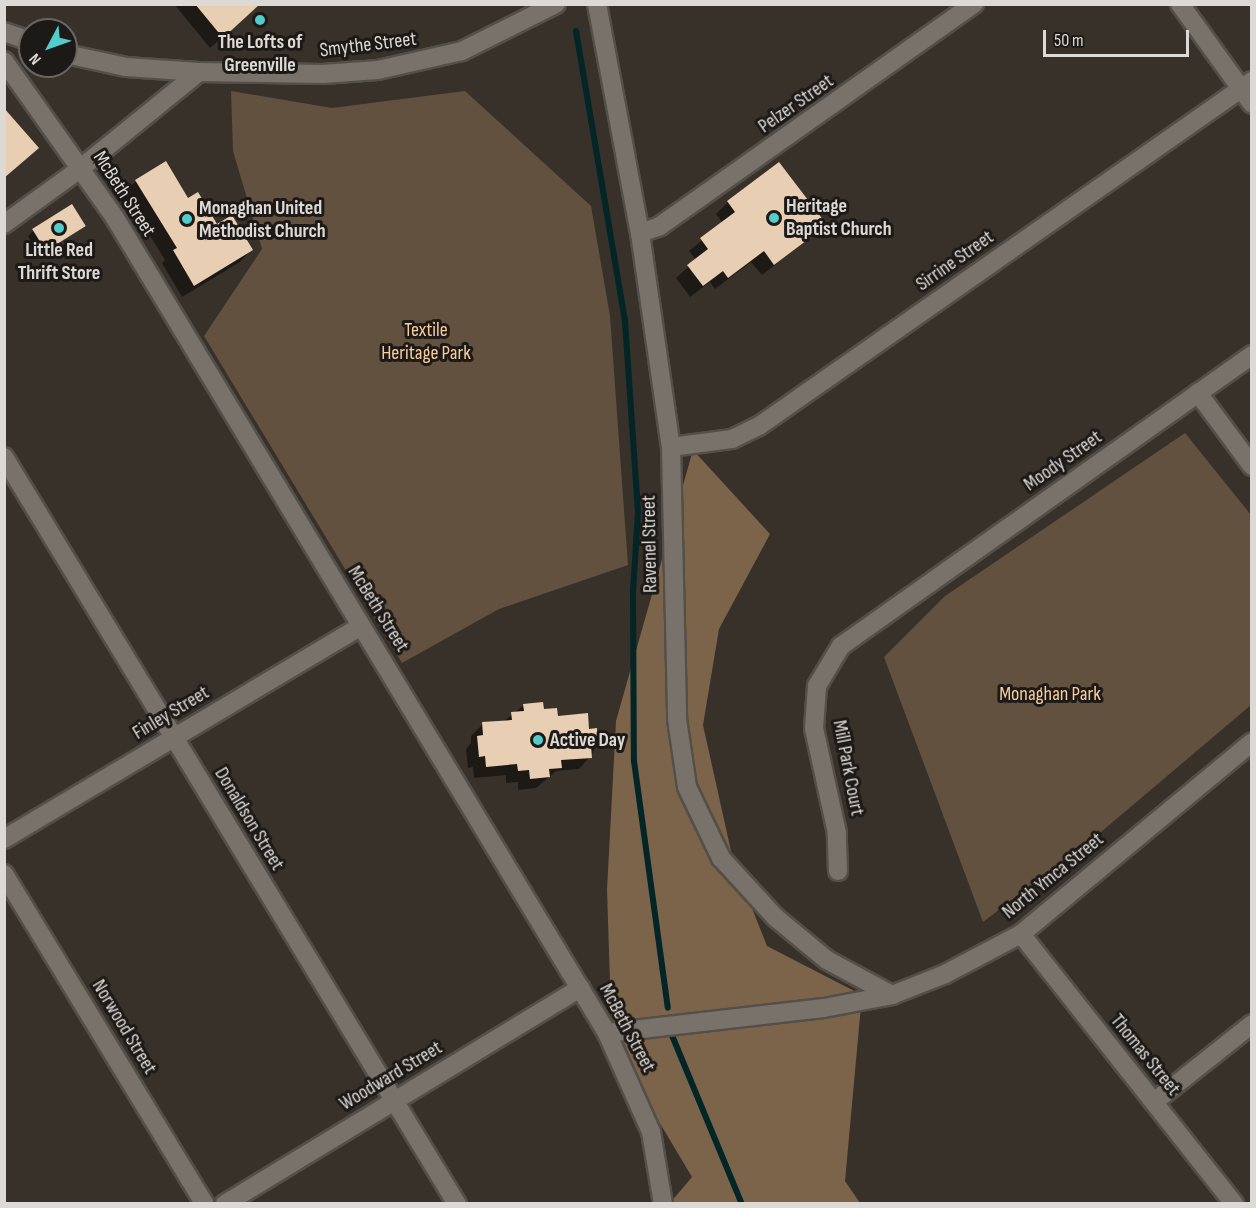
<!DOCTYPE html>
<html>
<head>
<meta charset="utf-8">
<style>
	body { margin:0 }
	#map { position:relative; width:1256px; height:1208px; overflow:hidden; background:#37312a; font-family:"Sofia Sans Condensed",sans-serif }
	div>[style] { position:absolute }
	.green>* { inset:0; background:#62513f }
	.forest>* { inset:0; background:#7b644a }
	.shadow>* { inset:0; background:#0007 }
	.stream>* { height:6px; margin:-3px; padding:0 3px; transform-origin:3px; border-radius:3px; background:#032525 }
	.building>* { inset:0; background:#e8ceb2; transform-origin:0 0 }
	.roads { filter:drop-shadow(2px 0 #534f49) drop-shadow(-2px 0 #534f49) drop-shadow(0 2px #534f49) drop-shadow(0 -2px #534f49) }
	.minor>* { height:18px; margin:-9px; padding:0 9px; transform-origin:9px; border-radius:9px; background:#79726b }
	.tertiary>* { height:18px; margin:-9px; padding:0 9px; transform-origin:9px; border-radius:9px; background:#79726b }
	.dots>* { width:16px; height:16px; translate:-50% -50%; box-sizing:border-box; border:3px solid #1c1916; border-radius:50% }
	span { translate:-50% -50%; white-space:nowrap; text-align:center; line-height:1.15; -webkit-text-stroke:6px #1c1916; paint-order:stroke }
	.poi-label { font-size:20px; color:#ddd9d5; font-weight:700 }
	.left { translate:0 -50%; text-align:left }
	.street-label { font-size:20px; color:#ddd9d5 }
	.park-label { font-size:20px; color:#f8cd9e }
	.frame { position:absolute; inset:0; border:6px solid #ddd9d5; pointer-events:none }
	.north { position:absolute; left:18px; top:18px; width:60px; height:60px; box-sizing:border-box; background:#1c1916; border:2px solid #696662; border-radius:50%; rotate:229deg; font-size:16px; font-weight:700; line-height:24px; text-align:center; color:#ddd9d5 }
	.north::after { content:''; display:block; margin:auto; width:21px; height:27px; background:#53cdcb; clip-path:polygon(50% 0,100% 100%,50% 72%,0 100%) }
	.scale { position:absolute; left:1043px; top:30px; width:146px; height:27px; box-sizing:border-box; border:3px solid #ddd9d5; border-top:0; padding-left:8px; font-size:18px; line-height:21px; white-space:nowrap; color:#ddd9d5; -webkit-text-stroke:4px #1c1916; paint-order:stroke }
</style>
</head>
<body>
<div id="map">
	<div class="green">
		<i style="clip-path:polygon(231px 91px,332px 108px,465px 91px,591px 206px,610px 316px,628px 565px,499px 609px,402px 663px,204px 336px,262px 249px,233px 151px)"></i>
		<i style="clip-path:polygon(1185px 433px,1251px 515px,1251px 705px,1101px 832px,983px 922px,884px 657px,945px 596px)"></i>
	</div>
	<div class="forest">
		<i style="clip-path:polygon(693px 450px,770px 534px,719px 629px,703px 725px,733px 860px,767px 946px,862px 995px,845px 1181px,860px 1203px,670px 1203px,692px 1177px,612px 1043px,607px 890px,616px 721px)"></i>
	</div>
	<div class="shadow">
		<i style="clip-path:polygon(174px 4px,259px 4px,210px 48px)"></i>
		<i style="clip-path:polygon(136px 181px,188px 200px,251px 250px,240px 262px,182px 297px,162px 263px,165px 260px,124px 193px)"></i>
		<i style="clip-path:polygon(728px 202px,825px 225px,762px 275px,751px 262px,715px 289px,710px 282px,690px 297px,676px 278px,696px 260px,689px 251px,723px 223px,716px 214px)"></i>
		<i style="clip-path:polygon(84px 226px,40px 256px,28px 236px,33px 231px)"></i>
		<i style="clip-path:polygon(524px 705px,588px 731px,597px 745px,590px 757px,579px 769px,556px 771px,536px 788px,518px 790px,518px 782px,506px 783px,506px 775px,474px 778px,473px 767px,468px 768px,466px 749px,471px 743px,471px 736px,483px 724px,503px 722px)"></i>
	</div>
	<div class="stream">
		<i style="left:576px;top:31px;width:294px;rotate:80.4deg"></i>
		<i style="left:625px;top:321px;width:191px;rotate:86.1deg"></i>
		<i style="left:638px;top:512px;width:79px;rotate:93.6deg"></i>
		<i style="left:633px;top:591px;width:170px;rotate:89.7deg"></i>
		<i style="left:634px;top:761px;width:249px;rotate:82.2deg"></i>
		<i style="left:671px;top:1033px;width:185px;rotate:67.5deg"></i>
	</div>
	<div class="building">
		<i style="clip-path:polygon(195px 4px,260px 4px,223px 38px)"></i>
		<i style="clip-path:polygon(4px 108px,39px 148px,4px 178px)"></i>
		<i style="clip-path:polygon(166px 161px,188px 198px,198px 192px,217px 224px,232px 215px,253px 250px,194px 286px,173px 250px,177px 248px,135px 180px)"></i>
		<i style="clip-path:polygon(779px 162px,827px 225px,774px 265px,764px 251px,728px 278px,723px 271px,703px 286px,687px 265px,708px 249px,700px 238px,735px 212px,727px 201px)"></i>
		<i style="left:72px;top:204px;width:26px;height:47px;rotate:58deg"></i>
		<i style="clip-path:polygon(543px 702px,544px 709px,557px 708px,558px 716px,588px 713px,589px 729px,597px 728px,598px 745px,591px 746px,592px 758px,561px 760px,562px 768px,549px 769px,550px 777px,530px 779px,529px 770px,518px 771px,517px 764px,486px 767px,485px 756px,479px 757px,477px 736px,483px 735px,482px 722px,512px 720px,511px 712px,524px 711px,523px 704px)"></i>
	</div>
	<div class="roads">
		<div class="minor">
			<i style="left:597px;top:4px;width:233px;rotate:79.4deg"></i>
			<i style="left:640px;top:233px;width:216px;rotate:81.8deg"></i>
			<i style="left:671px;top:447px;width:272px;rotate:88.7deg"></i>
			<i style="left:677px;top:719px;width:69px;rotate:81.6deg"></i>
			<i style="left:687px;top:787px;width:79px;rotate:64.4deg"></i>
			<i style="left:721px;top:858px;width:80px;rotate:47.5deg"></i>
			<i style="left:775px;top:917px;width:67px;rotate:39.6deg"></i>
			<i style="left:827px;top:960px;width:74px;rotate:28.3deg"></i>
			<i style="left:1180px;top:4px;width:123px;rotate:54.2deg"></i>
			<i style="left:4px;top:61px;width:192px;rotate:54.7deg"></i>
			<i style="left:115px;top:218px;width:952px;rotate:58.88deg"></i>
			<i style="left:607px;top:1033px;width:108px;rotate:66deg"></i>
			<i style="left:651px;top:1132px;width:73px;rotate:80.5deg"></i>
			<i style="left:4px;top:224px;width:95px;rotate:-36deg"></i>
			<i style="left:81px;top:168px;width:152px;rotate:-39.1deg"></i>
			<i style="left:640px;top:233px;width:21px;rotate:-19deg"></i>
			<i style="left:660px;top:226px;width:385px;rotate:-35.3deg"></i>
			<i style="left:1198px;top:393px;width:91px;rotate:53.5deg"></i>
			<i style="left:671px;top:447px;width:62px;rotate:-7.5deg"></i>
			<i style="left:732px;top:439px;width:30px;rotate:-26deg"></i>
			<i style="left:759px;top:426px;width:602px;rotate:-34.98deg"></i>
			<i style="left:4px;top:457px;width:874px;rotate:58.77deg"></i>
			<i style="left:4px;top:839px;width:416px;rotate:-30.8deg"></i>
			<i style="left:838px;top:871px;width:38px;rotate:-92deg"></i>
			<i style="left:837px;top:833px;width:107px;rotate:-102.4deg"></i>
			<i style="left:814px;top:728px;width:42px;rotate:-85.9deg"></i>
			<i style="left:817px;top:686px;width:47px;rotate:-59deg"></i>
			<i style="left:841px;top:646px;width:504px;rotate:-35.3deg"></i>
			<i style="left:4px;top:874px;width:386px;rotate:58.7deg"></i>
			<i style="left:1021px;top:934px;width:344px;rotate:51.7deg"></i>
			<i style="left:607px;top:1033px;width:218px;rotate:-6.6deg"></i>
			<i style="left:824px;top:1008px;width:69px;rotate:-10.8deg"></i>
			<i style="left:892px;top:995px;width:57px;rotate:-21.6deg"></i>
			<i style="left:945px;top:974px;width:86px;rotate:-27.8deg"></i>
			<i style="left:1021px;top:934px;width:300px;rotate:-39.7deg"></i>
			<i style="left:1154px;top:1102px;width:125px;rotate:-38.5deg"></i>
			<i style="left:225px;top:1204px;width:416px;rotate:-31.3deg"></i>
		</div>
		<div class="tertiary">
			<i style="left:4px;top:32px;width:28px;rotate:19deg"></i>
			<i style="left:66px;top:54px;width:61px;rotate:12.2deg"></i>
			<i style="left:126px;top:67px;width:73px;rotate:3.9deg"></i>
			<i style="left:199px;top:72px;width:124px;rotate:0.9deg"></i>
			<i style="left:323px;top:74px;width:55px;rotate:-4.2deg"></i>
			<i style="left:378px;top:70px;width:86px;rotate:-12.7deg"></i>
			<i style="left:462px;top:51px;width:105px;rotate:-26.6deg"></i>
		</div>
	</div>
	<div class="dots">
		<i style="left:260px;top:20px;background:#53cdcb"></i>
		<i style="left:774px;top:218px;background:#53cdcb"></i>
		<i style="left:187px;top:219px;background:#53cdcb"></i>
		<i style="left:59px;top:228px;background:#53cdcb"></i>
		<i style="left:538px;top:740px;background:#53cdcb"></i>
	</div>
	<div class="poi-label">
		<span style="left:260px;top:54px">The Lofts of<br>Greenville</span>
		<span class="left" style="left:786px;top:218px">Heritage<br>Baptist Church</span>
		<span class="left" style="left:199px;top:220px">Monaghan United<br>Methodist Church</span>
		<span style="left:59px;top:262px">Little Red<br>Thrift Store</span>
		<span class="left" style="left:550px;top:740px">Active Day</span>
	</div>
	<div class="street-label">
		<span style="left:368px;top:45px;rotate:-7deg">Smythe Street</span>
		<span style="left:796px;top:104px;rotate:-35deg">Pelzer Street</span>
		<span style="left:124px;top:194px;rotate:57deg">McBeth Street</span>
		<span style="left:955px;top:261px;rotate:-35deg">Sirrine Street</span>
		<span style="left:1063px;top:461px;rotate:-35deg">Moody Street</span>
		<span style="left:650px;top:544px;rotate:-91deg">Ravenel Street</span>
		<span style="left:378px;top:609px;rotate:58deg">McBeth Street</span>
		<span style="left:171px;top:713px;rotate:-31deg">Finley Street</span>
		<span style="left:848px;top:768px;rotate:79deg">Mill Park Court</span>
		<span style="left:249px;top:819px;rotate:59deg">Donaldson Street</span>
		<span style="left:1053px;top:876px;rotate:-39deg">North Ymca Street</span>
		<span style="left:124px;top:1027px;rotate:59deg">Norwood Street</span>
		<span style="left:627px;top:1028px;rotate:62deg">McBeth Street</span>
		<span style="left:1145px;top:1055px;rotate:51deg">Thomas Street</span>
		<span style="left:391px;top:1076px;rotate:-31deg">Woodward Street</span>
	</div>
	<div class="park-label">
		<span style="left:426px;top:342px">Textile<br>Heritage Park</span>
		<span style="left:1050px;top:694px">Monaghan Park</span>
	</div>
	<div class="frame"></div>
	<div class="north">N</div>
	<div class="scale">50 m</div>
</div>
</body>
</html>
